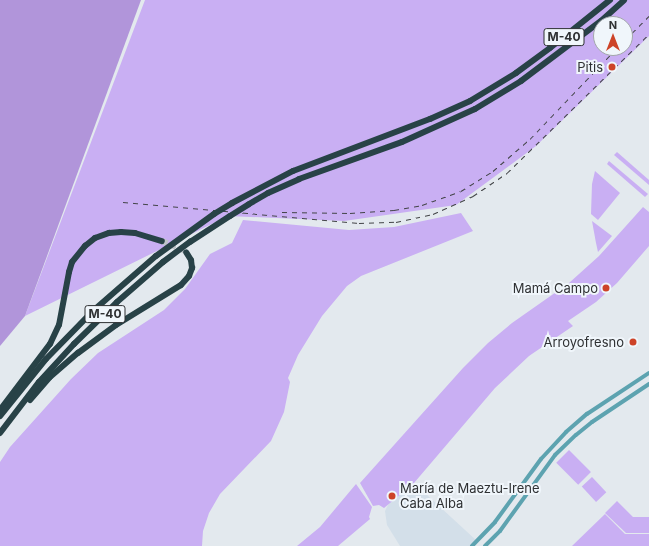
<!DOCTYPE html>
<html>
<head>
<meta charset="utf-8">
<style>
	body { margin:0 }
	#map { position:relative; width:649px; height:546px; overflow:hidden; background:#e3e9ee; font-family:Inter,sans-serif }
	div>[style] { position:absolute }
	.built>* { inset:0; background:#d3dfe9 }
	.green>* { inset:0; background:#c9aff3; transform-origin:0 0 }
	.forest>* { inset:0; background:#b195da }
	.highway-tunnel>* { height:6px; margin-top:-3px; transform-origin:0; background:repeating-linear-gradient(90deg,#bfc4c9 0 6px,transparent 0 9px) }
	.minor>* { height:4px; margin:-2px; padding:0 2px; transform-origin:2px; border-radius:2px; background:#5da3b0 }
	.highway>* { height:6px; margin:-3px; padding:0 3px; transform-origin:3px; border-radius:3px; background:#284247 }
	.rail>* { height:1px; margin-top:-0.5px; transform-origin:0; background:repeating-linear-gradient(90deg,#424447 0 5px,transparent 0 10px) }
	.highway-bridge>* { height:6px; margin:-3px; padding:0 3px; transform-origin:3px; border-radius:3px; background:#284247 }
	.dots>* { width:11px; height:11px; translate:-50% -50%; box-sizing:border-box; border:2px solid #f0f6fb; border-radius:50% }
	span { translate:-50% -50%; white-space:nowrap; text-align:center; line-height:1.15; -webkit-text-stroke:4px #f0f6fb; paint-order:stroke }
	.shield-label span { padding:1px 3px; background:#f0f6fb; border:1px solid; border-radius:3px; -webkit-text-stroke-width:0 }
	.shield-label { font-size:12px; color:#2f3133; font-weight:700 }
	.poi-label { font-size:13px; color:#2f3133 }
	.right { translate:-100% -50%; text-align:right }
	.left { translate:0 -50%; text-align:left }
	.north { position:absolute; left:593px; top:16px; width:40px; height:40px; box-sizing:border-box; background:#f0f6fb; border:1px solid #a3a7ab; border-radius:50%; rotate:0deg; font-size:11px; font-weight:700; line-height:16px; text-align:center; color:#2f3133 }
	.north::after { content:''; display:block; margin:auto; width:14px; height:18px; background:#cd4328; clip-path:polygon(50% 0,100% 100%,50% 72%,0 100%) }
</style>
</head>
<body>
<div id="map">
	<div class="built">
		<i style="clip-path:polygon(414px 483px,477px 541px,471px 546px,400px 546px,387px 525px,385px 511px,389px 503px)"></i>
	</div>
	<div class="green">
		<i style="clip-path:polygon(evenodd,145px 0,649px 0,649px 36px,536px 146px,456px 205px,344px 221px,228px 216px,25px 316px,145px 0,601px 24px,625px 24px,625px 48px,601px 48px,601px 24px)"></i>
		<i style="clip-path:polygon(617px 152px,649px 180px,649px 185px,614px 155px)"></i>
		<i style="clip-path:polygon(609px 161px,648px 194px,645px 197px,607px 164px)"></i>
		<i style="clip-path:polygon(595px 171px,620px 193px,598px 220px,591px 214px,592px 184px)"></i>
		<i style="clip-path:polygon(643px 207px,649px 212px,649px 246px,617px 283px,596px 302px,568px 321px,573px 326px,529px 356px,495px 388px,414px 483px,384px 508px,379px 505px,373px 506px,360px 483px,463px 368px,488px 343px,512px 323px,569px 283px,599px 256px)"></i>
		<i style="clip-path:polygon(461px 213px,473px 231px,361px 276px,347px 286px,322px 316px,298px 355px,288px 378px,290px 382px,284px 412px,271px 441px,220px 494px,209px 513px,203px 531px,202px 546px,0 546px,0 462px,10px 447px,71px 379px,98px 353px,164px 310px,185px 289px,210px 254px,232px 243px,243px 220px,349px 230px,394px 227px)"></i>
		<i style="clip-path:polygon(592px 221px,612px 236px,598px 252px,596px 243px)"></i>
		<i style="left:569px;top:450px;width:31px;height:18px;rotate:45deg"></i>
		<i style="left:592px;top:477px;width:21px;height:14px;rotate:47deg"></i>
		<i style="clip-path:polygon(356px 484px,372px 507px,369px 517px,370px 519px,338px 546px,297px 546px,320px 527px)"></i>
		<i style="clip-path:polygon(617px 501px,633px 517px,649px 517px,649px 533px,626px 533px,605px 513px)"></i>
		<i style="clip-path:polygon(605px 514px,625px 534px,649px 534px,649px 546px,572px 546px)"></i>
	</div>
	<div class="forest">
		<i style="clip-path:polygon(0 0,141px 0,25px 316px,0 346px)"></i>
	</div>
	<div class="highway-tunnel">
		<i style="left:162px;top:241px;width:25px;rotate:23deg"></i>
	</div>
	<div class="minor">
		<i style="left:472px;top:546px;width:33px;rotate:-46deg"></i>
		<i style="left:495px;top:522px;width:78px;rotate:-53.9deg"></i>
		<i style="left:541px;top:459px;width:37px;rotate:-47deg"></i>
		<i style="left:566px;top:432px;width:28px;rotate:-41deg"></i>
		<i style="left:587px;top:414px;width:74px;rotate:-33.5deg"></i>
		<i style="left:485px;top:546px;width:21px;rotate:-45deg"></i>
		<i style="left:500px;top:531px;width:94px;rotate:-54.1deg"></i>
		<i style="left:555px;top:455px;width:29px;rotate:-44deg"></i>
		<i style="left:576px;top:435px;width:21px;rotate:-39deg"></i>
		<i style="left:592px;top:422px;width:69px;rotate:-33.7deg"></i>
	</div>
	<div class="highway">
		<i style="left:232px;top:203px;width:69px;rotate:-27.7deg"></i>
		<i style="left:293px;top:171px;width:147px;rotate:-20.8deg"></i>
		<i style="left:430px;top:119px;width:44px;rotate:-24.2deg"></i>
		<i style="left:470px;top:101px;width:54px;rotate:-31.3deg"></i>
		<i style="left:516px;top:73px;width:42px;rotate:-36.3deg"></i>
		<i style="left:550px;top:48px;width:77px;rotate:-38.7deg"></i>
		<i style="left:249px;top:204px;width:22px;rotate:-30deg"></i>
		<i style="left:268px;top:193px;width:34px;rotate:-24deg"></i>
		<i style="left:299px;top:179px;width:109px;rotate:-19.8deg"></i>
		<i style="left:402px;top:142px;width:80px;rotate:-24.3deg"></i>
		<i style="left:475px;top:109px;width:54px;rotate:-31.3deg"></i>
		<i style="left:521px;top:81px;width:100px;rotate:-36.9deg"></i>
		<i style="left:601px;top:21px;width:31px;rotate:-42deg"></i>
		<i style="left:30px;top:400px;width:30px;rotate:-49deg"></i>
		<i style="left:50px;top:377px;width:37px;rotate:-41deg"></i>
		<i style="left:78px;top:353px;width:47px;rotate:-36.4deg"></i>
		<i style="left:116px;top:325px;width:76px;rotate:-31.6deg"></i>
		<i style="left:181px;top:285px;width:12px;rotate:-48deg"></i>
		<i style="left:189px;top:276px;width:9px;rotate:-69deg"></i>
		<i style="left:192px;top:268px;width:8px;rotate:-97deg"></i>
		<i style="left:191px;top:260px;width:9px;rotate:-122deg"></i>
		<i style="left:0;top:410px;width:83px;rotate:-52.9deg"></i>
		<i style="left:50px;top:344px;width:21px;rotate:-65deg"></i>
		<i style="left:59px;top:325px;width:54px;rotate:-79.3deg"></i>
		<i style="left:69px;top:272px;width:10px;rotate:-73deg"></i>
		<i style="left:72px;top:262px;width:21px;rotate:-51deg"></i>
		<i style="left:85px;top:246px;width:13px;rotate:-39deg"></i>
		<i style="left:95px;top:238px;width:15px;rotate:-20deg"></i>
		<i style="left:109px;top:233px;width:12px;rotate:-5deg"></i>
		<i style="left:121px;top:232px;width:14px;rotate:4deg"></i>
		<i style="left:135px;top:233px;width:28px;rotate:17deg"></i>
		<i style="left:0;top:416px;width:73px;rotate:-51.1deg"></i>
		<i style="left:46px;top:359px;width:69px;rotate:-45.6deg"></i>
		<i style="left:94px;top:310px;width:82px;rotate:-41.1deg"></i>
		<i style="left:156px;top:256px;width:72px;rotate:-35.9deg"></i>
		<i style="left:0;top:433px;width:64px;rotate:-52.6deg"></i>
		<i style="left:39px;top:382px;width:52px;rotate:-47.4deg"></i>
		<i style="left:74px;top:344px;width:60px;rotate:-44.3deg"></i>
		<i style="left:117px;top:302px;width:61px;rotate:-41deg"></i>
		<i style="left:163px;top:262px;width:34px;rotate:-37deg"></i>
		<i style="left:190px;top:242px;width:48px;rotate:-33deg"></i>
	</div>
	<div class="rail">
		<i style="left:625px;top:40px;width:34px;rotate:-45deg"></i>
		<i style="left:123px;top:202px;width:237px;rotate:5.1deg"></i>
		<i style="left:359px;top:223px;width:37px;rotate:-2deg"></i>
		<i style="left:396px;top:222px;width:38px;rotate:-12deg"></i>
		<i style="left:433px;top:214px;width:44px;rotate:-24.2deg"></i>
		<i style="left:473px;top:196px;width:41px;rotate:-34.1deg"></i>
		<i style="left:507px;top:173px;width:199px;rotate:-44.4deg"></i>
		<i style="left:282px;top:212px;width:68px;rotate:0.8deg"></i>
		<i style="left:350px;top:213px;width:44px;rotate:-3.9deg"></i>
		<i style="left:394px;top:210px;width:28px;rotate:-10deg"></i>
		<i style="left:422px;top:205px;width:41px;rotate:-19.7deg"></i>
		<i style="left:461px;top:191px;width:38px;rotate:-32deg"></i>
		<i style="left:493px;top:171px;width:49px;rotate:-40.9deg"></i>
		<i style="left:530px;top:139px;width:126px;rotate:-46.3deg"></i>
	</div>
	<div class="highway-bridge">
		<i style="left:214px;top:214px;width:21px;rotate:-31deg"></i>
		<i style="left:230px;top:216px;width:22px;rotate:-32deg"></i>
	</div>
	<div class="dots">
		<i style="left:612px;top:67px;background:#cd4328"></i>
		<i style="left:606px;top:288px;background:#cd4328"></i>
		<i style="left:633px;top:342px;background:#cd4328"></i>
		<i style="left:392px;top:496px;background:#cd4328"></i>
	</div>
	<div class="shield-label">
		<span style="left:564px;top:37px">M-40</span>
		<span style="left:105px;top:314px">M-40</span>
	</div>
	<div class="poi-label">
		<span class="right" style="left:603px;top:67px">Pitis</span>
		<span class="right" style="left:598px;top:288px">Mamá Campo</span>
		<span class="right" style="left:624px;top:342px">Arroyofresno</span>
		<span class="left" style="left:400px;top:496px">María de Maeztu-Irene<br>Caba Alba</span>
	</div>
	<div class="north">N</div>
</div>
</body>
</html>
